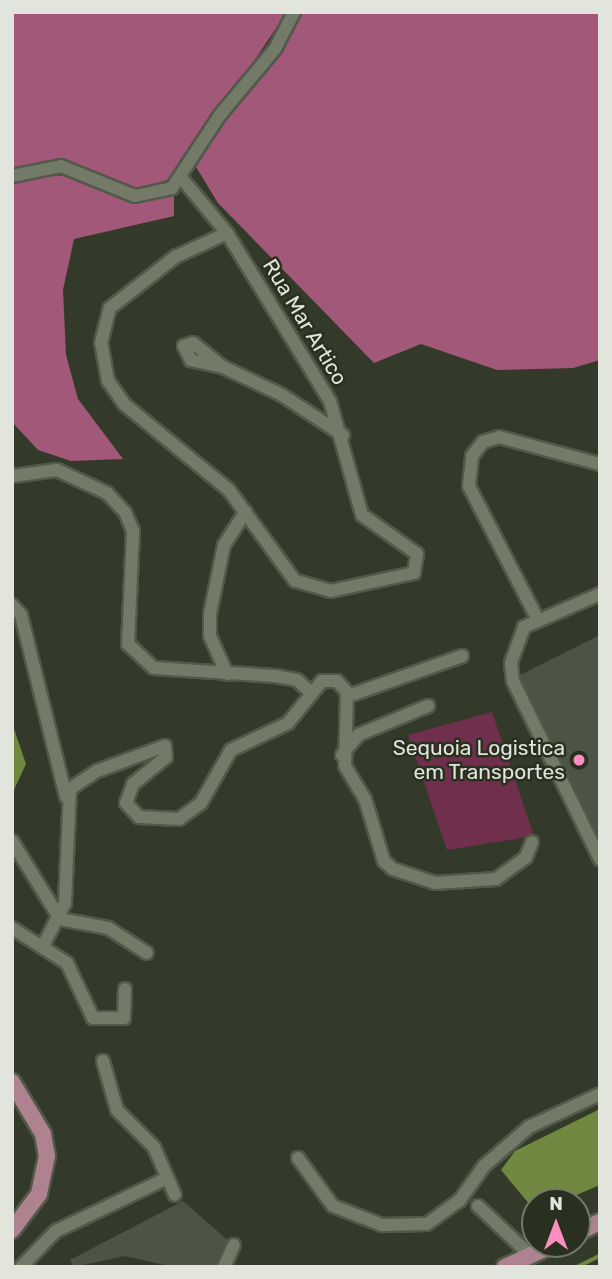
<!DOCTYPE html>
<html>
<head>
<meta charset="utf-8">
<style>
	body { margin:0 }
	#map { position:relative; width:612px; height:1279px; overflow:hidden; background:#343a29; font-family:Rubik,sans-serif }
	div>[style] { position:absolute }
	.green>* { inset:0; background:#712f4e }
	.forest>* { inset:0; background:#a25879 }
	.water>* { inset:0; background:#70883f }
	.stream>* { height:3.5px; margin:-1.75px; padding:0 1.75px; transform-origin:1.75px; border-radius:1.75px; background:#70883f }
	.building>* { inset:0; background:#4e5443 }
	.roads { filter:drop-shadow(2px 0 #53584a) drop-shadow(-2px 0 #53584a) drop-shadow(0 2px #53584a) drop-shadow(0 -2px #53584a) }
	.minor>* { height:12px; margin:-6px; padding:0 6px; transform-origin:6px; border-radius:6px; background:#737a67 }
	.major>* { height:16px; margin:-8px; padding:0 8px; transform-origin:8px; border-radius:8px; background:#ae838f }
	.dots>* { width:19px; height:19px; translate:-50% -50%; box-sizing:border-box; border:4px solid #2a3020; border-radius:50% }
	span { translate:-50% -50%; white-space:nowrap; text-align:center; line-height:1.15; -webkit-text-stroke:5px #2a3020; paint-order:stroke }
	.street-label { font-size:21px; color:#e1e5db }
	.poi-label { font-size:21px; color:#e1e5db }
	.right { translate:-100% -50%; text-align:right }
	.frame { position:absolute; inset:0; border:14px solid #e1e5db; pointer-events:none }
	.north { position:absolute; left:521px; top:1188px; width:70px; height:70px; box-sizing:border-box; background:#2a3020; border:2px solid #73786b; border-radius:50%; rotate:0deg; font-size:19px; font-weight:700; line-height:28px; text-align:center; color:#e1e5db }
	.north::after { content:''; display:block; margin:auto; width:24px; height:32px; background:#fd8ebf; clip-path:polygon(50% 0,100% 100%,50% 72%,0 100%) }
</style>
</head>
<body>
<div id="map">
	<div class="green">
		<i style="clip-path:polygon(492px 712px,534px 836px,447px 850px,408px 735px)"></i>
	</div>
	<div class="forest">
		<i style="clip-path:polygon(12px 12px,287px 12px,176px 177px,136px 190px,62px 159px,12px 169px)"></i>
		<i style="clip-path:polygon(300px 12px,600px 12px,600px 360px,573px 368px,497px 370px,421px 344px,374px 363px,218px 203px,196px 167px,224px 118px,280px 52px)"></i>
		<i style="clip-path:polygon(40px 173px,79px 178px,134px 203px,174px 195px,174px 216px,74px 239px,63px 290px,66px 355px,78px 399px,123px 459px,71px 461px,38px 450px,12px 422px,12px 184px)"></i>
	</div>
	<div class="water">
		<i style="clip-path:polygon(12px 723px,26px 764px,12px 794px)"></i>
		<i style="clip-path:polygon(600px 1109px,600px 1185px,560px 1202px,535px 1202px,535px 1211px,501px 1170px,515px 1151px)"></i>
	</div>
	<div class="stream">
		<i style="left:577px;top:1267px;width:25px;rotate:-26deg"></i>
	</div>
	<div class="building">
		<i style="clip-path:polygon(600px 635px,600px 843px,518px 676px)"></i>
		<i style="clip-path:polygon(183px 1201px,232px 1244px,222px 1267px,173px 1267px,125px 1256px,74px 1267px,70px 1260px)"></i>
	</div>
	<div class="roads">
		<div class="minor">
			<i style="left:12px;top:176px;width:50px;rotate:-11.5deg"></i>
			<i style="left:61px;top:166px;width:80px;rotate:22.1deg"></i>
			<i style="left:135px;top:196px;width:38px;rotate:-12deg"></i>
			<i style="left:172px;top:188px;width:87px;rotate:-56.7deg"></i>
			<i style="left:220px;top:115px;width:86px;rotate:-50.2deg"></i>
			<i style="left:275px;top:49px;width:42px;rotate:-62.8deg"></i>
			<i style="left:183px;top:180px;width:69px;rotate:50.3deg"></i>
			<i style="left:227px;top:233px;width:197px;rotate:58.5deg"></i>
			<i style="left:330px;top:401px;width:118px;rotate:74.3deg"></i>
			<i style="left:362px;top:515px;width:67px;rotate:35.3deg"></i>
			<i style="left:417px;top:554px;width:19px;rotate:99deg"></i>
			<i style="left:414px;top:573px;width:85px;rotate:167.8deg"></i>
			<i style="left:331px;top:591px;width:37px;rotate:-164deg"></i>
			<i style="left:295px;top:581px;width:112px;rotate:-126deg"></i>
			<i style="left:229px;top:490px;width:134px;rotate:-140.7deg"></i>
			<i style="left:125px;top:405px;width:29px;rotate:-125deg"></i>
			<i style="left:108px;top:381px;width:39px;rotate:-100deg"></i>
			<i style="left:101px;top:343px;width:36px;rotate:-76deg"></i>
			<i style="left:110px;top:308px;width:83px;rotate:-38.1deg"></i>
			<i style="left:175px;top:257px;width:57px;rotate:-24.8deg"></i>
			<i style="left:223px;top:367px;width:33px;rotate:-168deg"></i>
			<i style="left:191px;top:360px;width:16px;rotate:-117deg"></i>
			<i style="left:184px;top:346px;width:9px;rotate:-18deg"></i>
			<i style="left:193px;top:343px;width:38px;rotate:39deg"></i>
			<i style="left:223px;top:367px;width:65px;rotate:25.4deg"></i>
			<i style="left:282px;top:395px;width:73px;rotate:33.3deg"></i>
			<i style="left:12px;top:476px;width:45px;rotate:-7.6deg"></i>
			<i style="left:57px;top:470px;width:55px;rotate:24.7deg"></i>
			<i style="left:107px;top:493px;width:26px;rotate:47deg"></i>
			<i style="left:125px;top:512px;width:21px;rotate:67deg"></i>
			<i style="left:133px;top:531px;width:113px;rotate:92.5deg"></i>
			<i style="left:128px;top:644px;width:35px;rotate:43deg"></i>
			<i style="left:154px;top:668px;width:121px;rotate:3.8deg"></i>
			<i style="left:275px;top:676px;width:22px;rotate:10deg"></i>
			<i style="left:297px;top:680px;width:16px;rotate:43deg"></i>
			<i style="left:600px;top:594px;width:83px;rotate:156.5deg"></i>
			<i style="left:524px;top:627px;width:38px;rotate:110deg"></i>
			<i style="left:511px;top:663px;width:18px;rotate:84deg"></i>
			<i style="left:513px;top:681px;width:198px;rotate:64deg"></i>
			<i style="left:12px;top:605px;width:13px;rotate:48deg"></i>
			<i style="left:21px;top:615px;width:187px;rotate:76.1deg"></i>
			<i style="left:537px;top:618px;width:148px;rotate:-117.3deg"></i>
			<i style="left:469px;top:486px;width:30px;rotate:-84deg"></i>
			<i style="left:472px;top:456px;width:18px;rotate:-52deg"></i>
			<i style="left:483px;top:442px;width:17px;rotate:-17deg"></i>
			<i style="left:499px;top:437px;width:105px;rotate:15deg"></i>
			<i style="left:227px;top:674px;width:42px;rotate:-114.1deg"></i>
			<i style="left:210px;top:636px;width:22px;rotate:-90deg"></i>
			<i style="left:210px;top:614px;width:70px;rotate:-78.5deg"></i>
			<i style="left:224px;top:545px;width:40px;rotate:-57.1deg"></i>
			<i style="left:348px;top:696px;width:121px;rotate:-19.3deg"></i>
			<i style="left:342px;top:755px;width:26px;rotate:-51deg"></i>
			<i style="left:358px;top:735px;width:76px;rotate:-22.5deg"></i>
			<i style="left:12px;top:841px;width:92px;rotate:58.4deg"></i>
			<i style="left:60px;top:919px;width:49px;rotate:10.6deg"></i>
			<i style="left:108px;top:928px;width:46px;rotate:32.7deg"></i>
			<i style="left:12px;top:928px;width:65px;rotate:32.5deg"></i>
			<i style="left:67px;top:963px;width:61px;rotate:64.7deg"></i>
			<i style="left:93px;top:1018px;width:31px"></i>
			<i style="left:124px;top:1018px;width:29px;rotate:-88deg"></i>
			<i style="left:44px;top:944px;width:46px;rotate:-62.9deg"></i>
			<i style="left:65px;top:903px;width:114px;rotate:-87.5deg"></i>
			<i style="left:70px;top:789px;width:32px;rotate:-34deg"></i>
			<i style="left:97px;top:771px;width:72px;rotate:-20.2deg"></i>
			<i style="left:165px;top:746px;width:11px;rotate:85deg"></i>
			<i style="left:166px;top:757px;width:43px;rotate:140.7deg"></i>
			<i style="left:133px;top:784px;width:20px;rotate:110deg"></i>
			<i style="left:126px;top:803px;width:19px;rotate:47deg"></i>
			<i style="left:139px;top:817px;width:40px;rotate:2.9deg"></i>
			<i style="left:179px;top:819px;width:27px;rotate:-36deg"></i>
			<i style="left:201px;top:803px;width:61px;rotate:-60.5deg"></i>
			<i style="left:231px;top:750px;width:63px;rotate:-25.3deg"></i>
			<i style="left:288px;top:723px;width:54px;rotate:-51deg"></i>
			<i style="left:322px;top:681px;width:15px"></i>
			<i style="left:337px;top:681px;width:15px;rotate:48deg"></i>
			<i style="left:347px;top:692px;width:74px;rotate:91.5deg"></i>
			<i style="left:345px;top:766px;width:39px;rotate:59deg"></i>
			<i style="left:365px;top:799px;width:65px;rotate:73deg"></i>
			<i style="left:384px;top:861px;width:12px;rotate:42deg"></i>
			<i style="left:393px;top:869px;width:44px;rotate:18.4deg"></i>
			<i style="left:435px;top:883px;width:61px;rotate:-3.8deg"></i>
			<i style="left:496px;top:879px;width:37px;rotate:-36deg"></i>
			<i style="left:526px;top:857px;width:16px;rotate:-68deg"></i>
			<i style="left:103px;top:1061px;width:51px;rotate:74.1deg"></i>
			<i style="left:117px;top:1110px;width:52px;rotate:45deg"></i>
			<i style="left:154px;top:1147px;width:52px;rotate:66.4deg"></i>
			<i style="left:298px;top:1158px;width:59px;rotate:53.9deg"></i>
			<i style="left:333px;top:1206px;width:53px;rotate:21.2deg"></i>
			<i style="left:382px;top:1225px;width:45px;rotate:-1.3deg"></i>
			<i style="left:427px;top:1224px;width:41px;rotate:-36deg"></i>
			<i style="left:460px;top:1200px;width:42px;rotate:-54.8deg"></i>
			<i style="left:484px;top:1166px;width:60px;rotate:-40.9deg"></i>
			<i style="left:529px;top:1127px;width:78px;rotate:-24.9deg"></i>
			<i style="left:478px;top:1206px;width:71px;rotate:43.3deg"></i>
			<i style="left:21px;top:1267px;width:50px;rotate:-45.8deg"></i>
			<i style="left:56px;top:1231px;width:123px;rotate:-25.5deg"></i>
			<i style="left:224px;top:1267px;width:24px;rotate:-66deg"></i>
		</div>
		<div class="major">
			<i style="left:12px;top:1082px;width:61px;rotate:59.2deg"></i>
			<i style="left:43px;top:1134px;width:22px;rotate:80deg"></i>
			<i style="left:47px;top:1156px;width:39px;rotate:102deg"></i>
			<i style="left:39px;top:1194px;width:45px;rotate:126.9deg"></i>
			<i style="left:577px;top:1233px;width:25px;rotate:-26deg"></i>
			<i style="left:505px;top:1267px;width:55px;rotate:-24.7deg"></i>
		</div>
	</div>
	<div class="dots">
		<i style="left:579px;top:760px;background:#fd8ebf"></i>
	</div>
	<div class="street-label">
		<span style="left:305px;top:322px;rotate:59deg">Rua Mar Artico</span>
	</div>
	<div class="poi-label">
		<span class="right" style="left:565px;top:760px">Sequoia Logistica<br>em Transportes</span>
	</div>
	<div class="frame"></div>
	<div class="north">N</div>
</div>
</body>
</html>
